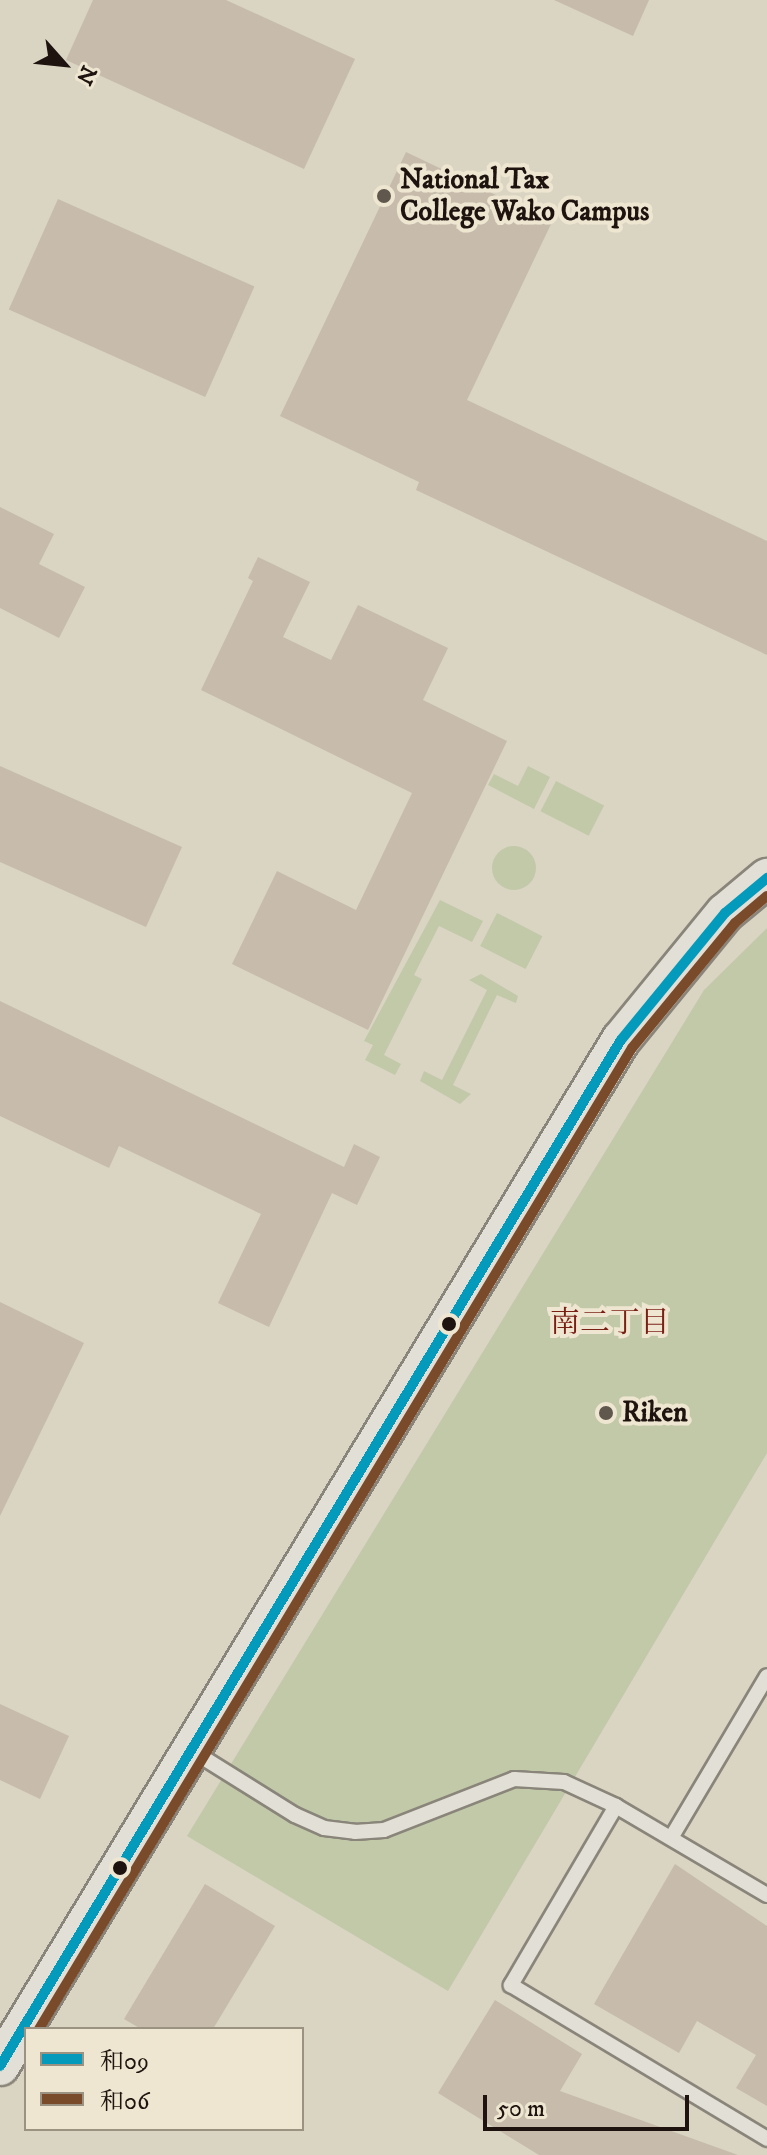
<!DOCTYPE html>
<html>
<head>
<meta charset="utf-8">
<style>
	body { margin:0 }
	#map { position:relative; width:767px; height:2155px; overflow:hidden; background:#dad4c2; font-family:"IM FELL DW Pica","Noto Serif JP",serif }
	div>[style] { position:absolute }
	.green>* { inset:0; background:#c2c9a8; transform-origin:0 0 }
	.round { border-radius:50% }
	.building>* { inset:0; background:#c7bcac; transform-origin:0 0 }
	.roads { filter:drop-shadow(2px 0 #8a857a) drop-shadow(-2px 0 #8a857a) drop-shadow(0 2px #8a857a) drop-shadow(0 -2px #8a857a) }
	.lane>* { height:14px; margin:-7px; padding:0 7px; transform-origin:7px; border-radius:7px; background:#e2dfd6 }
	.secondary>* { height:38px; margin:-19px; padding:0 19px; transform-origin:19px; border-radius:19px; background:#e2dfd6 }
	.bus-1>* { height:10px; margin:-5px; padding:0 5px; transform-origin:5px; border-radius:5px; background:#039abb }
	.bus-2>* { height:10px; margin:-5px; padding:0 5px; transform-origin:5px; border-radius:5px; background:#7a4b2a }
	.dots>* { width:22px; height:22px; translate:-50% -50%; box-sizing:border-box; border:4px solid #eee6d0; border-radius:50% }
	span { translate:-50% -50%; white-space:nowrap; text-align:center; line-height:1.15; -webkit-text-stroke:8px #eee6d0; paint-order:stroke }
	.poi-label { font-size:28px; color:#1e130e; font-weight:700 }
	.left { translate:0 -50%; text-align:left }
	.neighbourhood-label { font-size:30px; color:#7a1f14 }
	.legend { position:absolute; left:24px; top:2027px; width:280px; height:104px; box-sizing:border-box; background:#eee6d0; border:2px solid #9b9282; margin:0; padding:10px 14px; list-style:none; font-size:24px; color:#1e130e }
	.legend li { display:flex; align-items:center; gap:16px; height:40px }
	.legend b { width:40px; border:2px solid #9b9282 }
	.north { position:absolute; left:24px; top:24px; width:80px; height:80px; -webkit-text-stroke:6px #eee6d0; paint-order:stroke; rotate:117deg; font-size:22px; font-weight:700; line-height:32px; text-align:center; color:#1e130e }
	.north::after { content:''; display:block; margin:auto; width:28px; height:36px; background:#1e130e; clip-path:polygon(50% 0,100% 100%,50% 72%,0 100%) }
	.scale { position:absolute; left:483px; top:2095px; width:206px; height:36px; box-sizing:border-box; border:4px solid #1e130e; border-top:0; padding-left:10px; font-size:24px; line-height:28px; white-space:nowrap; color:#1e130e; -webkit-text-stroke:6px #eee6d0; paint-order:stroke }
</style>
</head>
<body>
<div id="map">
	<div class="green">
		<i style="clip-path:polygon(528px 766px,550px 777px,534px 809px,488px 785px,494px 774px,518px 786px)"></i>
		<i style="left:556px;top:781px;width:54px;height:34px;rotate:27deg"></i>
		<i class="round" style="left:492px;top:846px;width:44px;height:44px"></i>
		<i style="clip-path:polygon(440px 900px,483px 921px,472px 942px,439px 926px,414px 975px,422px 979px,384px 1055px,401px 1064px,395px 1075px,365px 1060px,373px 1045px,364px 1041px)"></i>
		<i style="left:497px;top:913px;width:51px;height:37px;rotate:27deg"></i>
		<i style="clip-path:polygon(767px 928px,767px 1453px,448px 1991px,187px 1836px,704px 990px)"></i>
		<i style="clip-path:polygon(481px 974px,518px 996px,516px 1003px,497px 995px,453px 1085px,471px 1094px,460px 1104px,420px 1081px,424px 1071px,442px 1080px,487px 990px,469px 980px)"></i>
	</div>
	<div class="building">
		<i style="clip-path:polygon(93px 0,226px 0,355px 59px,304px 169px,66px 60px)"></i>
		<i style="clip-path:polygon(554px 0,649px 0,633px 36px)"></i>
		<i style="clip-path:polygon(406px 152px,552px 222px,467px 400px,767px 541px,767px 655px,416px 490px,419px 482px,280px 416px)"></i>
		<i style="left:58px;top:199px;width:215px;height:121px;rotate:24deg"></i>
		<i style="clip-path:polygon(0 507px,54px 534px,39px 564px,85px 587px,59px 638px,0 608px)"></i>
		<i style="clip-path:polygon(258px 557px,310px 582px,283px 637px,331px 660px,358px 605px,448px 648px,423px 700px,507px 741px,368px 1030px,232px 964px,277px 871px,356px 910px,412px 793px,201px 690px,253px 581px,248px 578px)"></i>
		<i style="clip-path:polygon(0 766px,182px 847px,146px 927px,0 862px)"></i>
		<i style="clip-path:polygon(0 1001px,344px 1167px,354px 1144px,380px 1157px,357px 1205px,332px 1193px,269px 1327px,218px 1303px,261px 1214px,119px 1146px,109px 1168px,0 1116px)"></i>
		<i style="clip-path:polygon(0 1302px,84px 1343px,0 1516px)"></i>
		<i style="clip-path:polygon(0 1704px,69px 1736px,40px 1799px,0 1780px)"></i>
		<i style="clip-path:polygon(675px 1864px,767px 1926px,767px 2106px,736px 2088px,756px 2055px,697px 2021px,679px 2053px,594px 2004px)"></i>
		<i style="clip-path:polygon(205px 1884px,275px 1926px,213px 2029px,141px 2029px,124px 2019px)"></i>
		<i style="clip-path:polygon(495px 2000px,582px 2054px,560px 2091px,738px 2155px,539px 2155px,438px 2093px)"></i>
	</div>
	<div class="roads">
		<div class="lane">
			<i style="left:194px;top:1752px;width:119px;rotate:32deg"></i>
			<i style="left:295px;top:1815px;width:32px;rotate:24deg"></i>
			<i style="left:324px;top:1828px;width:31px;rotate:7deg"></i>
			<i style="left:355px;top:1832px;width:29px;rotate:-4deg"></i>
			<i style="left:384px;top:1830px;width:140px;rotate:-21.4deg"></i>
			<i style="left:514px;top:1779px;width:50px;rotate:3.4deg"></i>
			<i style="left:564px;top:1782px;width:57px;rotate:24.8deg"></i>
			<i style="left:671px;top:1838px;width:188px;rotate:-59.3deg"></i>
			<i style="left:767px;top:1895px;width:175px;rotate:-149.5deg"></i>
			<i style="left:616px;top:1806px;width:208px;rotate:120.4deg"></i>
			<i style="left:511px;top:1985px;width:299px;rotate:31deg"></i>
		</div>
		<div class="secondary">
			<i style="left:0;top:2066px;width:1199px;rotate:-58.82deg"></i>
			<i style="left:621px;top:1040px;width:164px;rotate:-50.7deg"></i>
			<i style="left:725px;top:913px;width:55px;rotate:-39.8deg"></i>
		</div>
	</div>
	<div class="bus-1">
		<i style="left:0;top:2066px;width:1199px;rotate:-58.82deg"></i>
		<i style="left:621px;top:1040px;width:164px;rotate:-50.7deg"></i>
		<i style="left:725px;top:913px;width:55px;rotate:-39.8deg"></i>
	</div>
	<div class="bus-2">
		<i style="left:39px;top:2029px;width:1146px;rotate:-58.85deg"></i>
		<i style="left:632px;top:1048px;width:162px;rotate:-50.5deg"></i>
		<i style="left:735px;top:923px;width:42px;rotate:-40.2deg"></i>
	</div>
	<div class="dots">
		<i style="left:384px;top:196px;background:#60574d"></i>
		<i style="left:449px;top:1324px;background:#1e130e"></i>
		<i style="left:606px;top:1413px;background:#60574d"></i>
		<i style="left:120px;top:1868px;background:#1e130e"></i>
	</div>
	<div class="poi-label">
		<span class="left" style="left:400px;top:196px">National Tax<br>College Wako Campus</span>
		<span class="left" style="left:622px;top:1413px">Riken</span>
	</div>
	<div class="neighbourhood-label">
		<span style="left:610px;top:1324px">南二丁目</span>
	</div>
	<ul class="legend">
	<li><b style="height:10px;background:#039abb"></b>和09</li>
	<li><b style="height:10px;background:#7a4b2a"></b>和06</li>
	</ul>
	<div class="north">N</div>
	<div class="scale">50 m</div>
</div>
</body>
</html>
